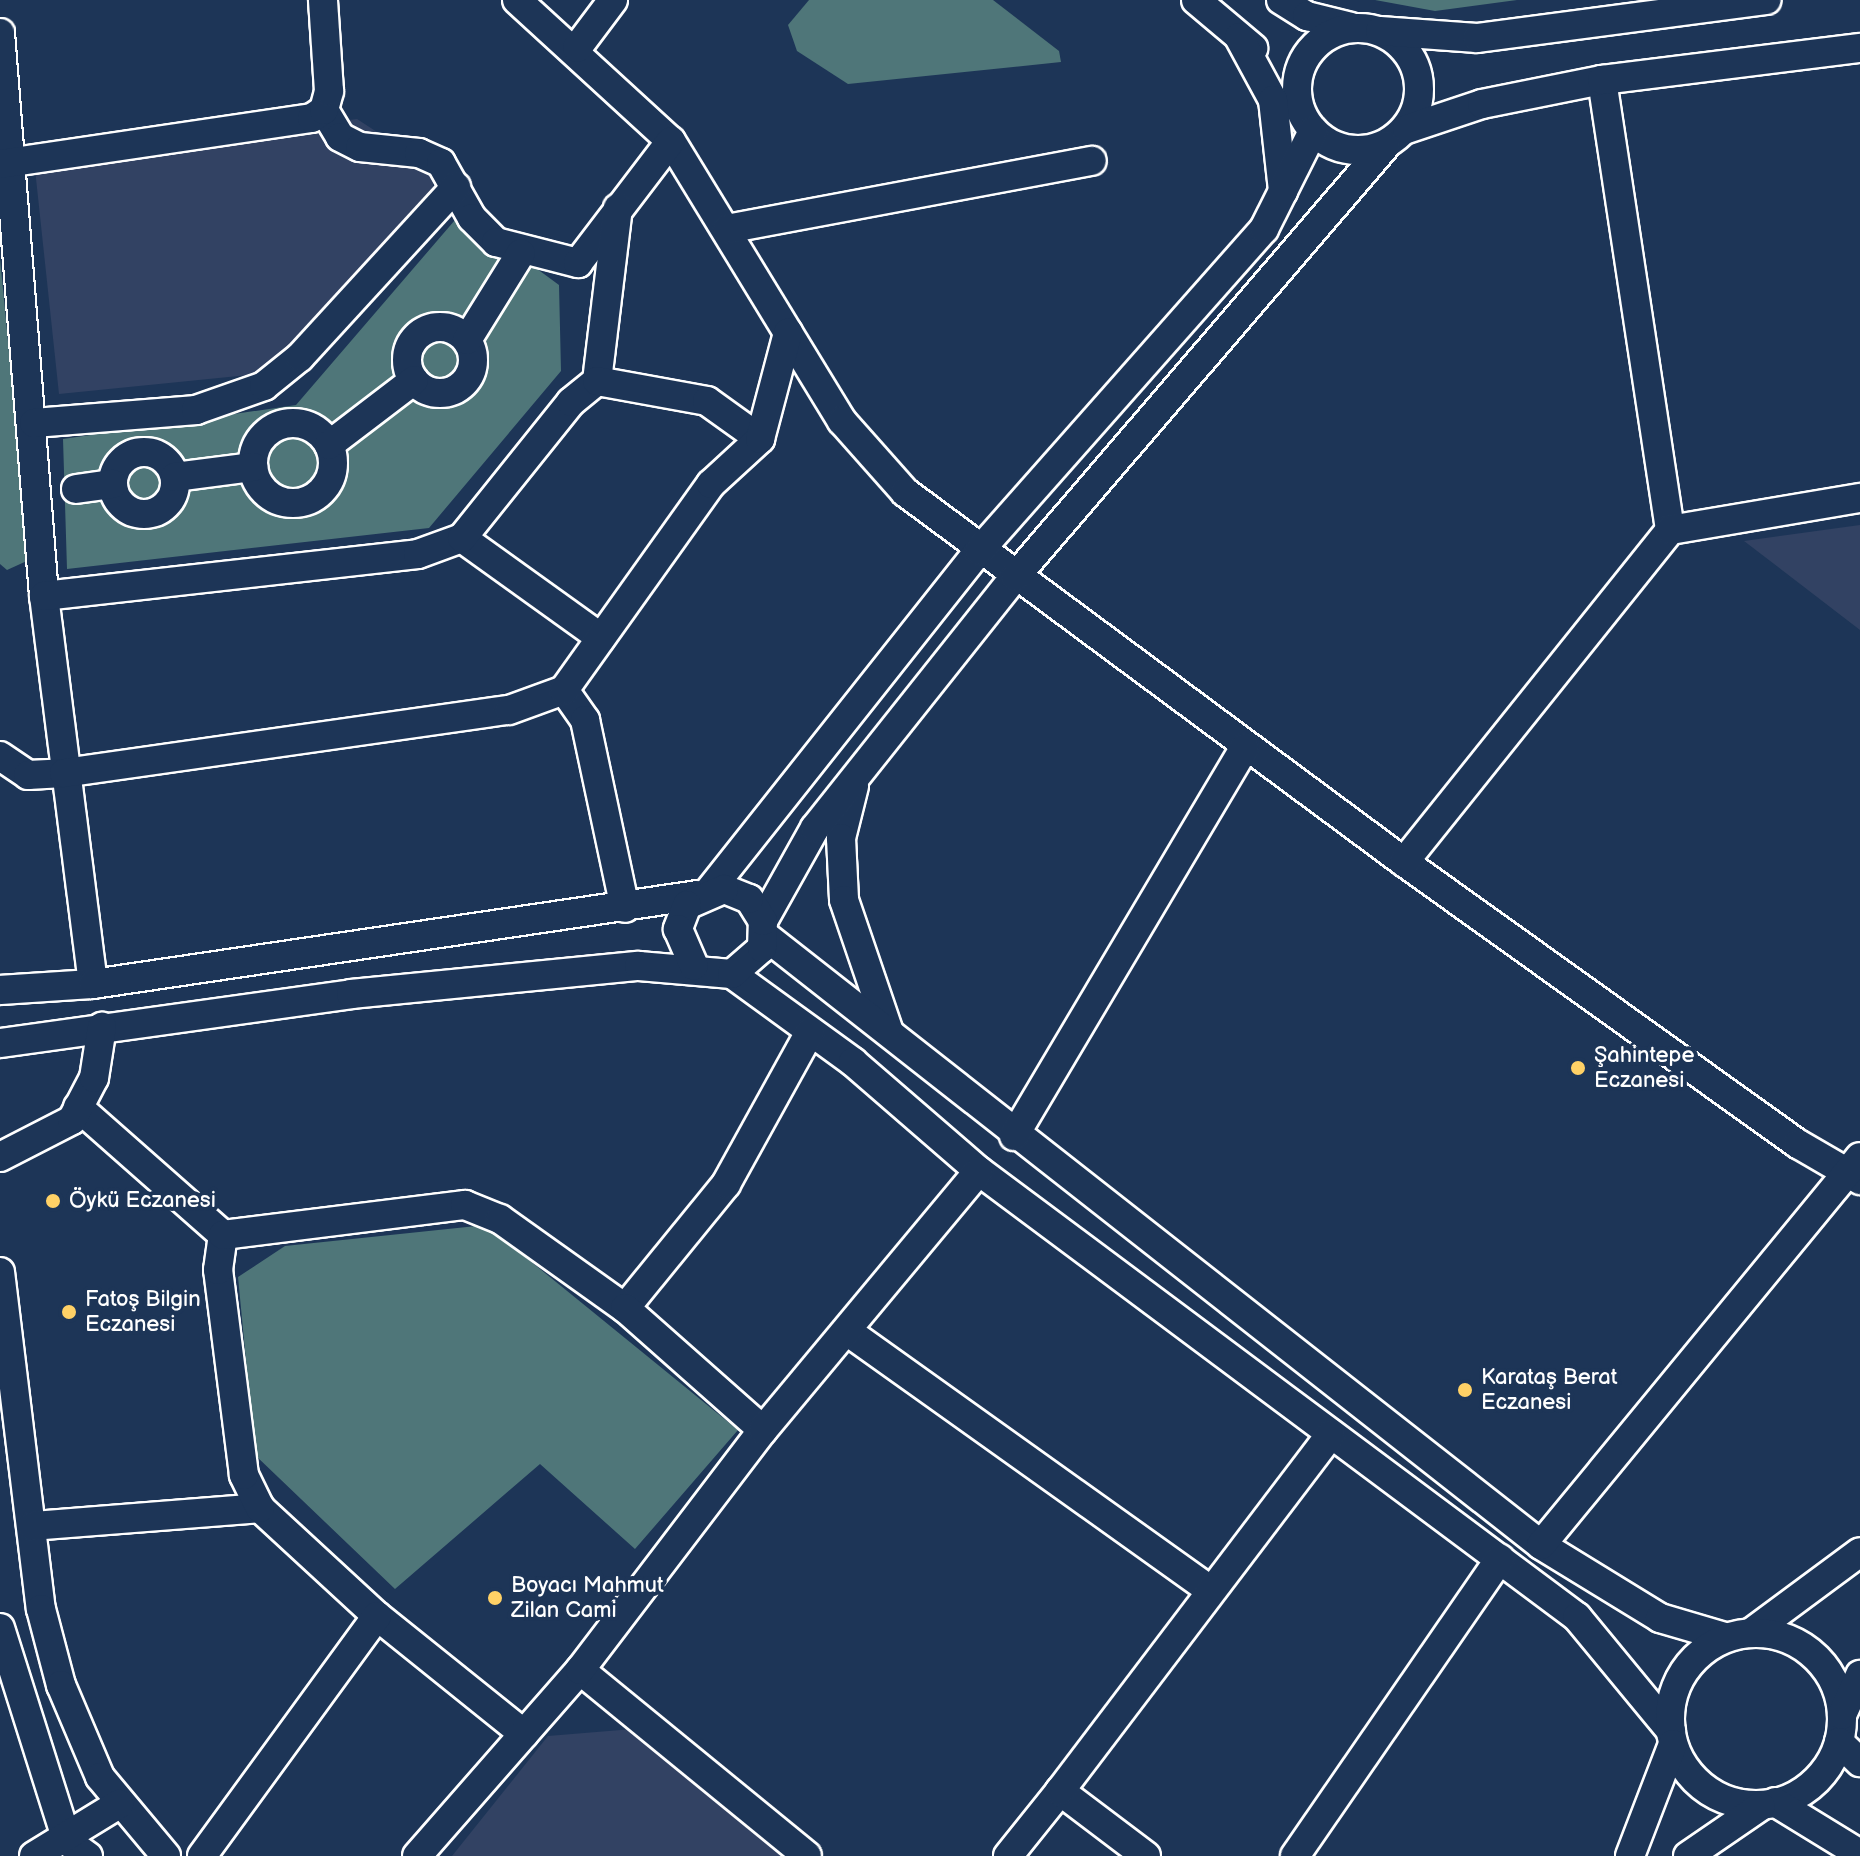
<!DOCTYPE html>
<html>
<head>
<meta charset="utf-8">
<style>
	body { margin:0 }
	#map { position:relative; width:1860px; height:1856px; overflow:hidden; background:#1d3557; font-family:"Balsamiq Sans",sans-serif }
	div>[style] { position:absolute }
	.built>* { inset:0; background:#324263 }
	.green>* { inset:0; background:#4f7679 }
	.roads { filter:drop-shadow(2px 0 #fff) drop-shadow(-2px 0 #fff) drop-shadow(0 2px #fff) drop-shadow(0 -2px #fff) }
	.minor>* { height:28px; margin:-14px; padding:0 14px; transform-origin:14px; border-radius:14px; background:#1d3557 }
	.minor>.ring { margin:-14px; padding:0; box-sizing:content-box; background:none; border:28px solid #1d3557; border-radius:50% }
	.dots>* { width:22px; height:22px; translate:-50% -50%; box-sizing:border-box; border:4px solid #1d3557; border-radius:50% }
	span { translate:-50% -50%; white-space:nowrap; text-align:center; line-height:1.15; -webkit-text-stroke:8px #1d3557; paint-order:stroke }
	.poi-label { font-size:22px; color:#fff }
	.left { translate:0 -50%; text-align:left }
</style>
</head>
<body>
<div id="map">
	<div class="built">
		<i style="clip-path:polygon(357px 119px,434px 169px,432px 202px,278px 372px,59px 394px,35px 169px,47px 159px)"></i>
		<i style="clip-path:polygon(1860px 525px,1860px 630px,1744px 541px)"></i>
		<i style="clip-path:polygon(633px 1729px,782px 1856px,452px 1856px,548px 1736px)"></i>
	</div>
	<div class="green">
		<i style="clip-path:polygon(809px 0,993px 0,1059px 51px,1061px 62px,848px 84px,797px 51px,788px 25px)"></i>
		<i style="clip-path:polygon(1375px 0,1517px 0,1435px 11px)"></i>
		<i style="clip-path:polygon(461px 213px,559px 285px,561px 371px,429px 528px,67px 569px,63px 439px,296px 405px)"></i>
		<i style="clip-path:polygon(0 258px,29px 560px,7px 570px,0 564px)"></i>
		<i style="clip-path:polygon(486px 1225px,738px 1430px,635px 1549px,540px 1464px,395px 1589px,255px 1455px,238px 1277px,285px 1246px)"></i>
	</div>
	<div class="roads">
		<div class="minor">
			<i style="left:517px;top:0;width:209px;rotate:42.5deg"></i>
			<i style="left:671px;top:141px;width:328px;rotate:58.6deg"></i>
			<i style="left:842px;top:421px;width:95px;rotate:48.4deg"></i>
			<i style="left:905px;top:492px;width:621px;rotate:36.56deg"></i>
			<i style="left:1404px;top:862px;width:485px;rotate:35.6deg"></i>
			<i style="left:1798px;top:1144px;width:72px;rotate:30.1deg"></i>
			<i style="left:1196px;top:0;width:75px;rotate:40.1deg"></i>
			<i style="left:1281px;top:0;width:31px;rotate:32deg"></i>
			<i style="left:1307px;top:16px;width:45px;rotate:14deg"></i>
			<i class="ring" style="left:1297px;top:28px;width:94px;height:94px"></i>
			<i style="left:1380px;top:31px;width:97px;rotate:4.1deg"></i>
			<i style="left:1477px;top:38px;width:292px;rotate:-7.5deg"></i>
			<i style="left:0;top:33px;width:565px;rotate:85.53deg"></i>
			<i style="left:44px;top:596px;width:391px;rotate:82.8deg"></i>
			<i style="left:1239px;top:37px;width:72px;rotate:61.6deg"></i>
			<i style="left:1273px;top:100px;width:92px;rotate:83.7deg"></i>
			<i style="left:577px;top:48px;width:60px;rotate:-53.1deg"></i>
			<i style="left:1602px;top:80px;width:455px;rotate:81.4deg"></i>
			<i style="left:324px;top:110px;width:31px;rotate:59deg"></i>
			<i style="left:340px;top:137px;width:22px;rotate:27deg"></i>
			<i style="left:360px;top:147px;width:59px;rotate:5.8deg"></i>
			<i style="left:419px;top:153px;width:24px;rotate:24deg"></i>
			<i style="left:441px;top:163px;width:63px;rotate:60.6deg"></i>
			<i style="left:472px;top:218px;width:34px;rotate:45deg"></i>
			<i style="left:496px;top:242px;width:85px;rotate:14.4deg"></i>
			<i style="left:578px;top:263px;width:153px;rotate:-52.7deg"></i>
			<i style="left:1407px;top:129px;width:79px;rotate:-18.4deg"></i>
			<i style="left:1482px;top:104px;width:122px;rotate:-11.3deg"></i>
			<i style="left:1602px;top:80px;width:260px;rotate:-7.1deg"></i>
			<i style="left:0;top:164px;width:315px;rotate:-8.4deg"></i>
			<i style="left:312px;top:118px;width:14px;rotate:-34deg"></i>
			<i style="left:324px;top:110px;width:20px;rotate:-75deg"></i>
			<i style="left:329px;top:91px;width:91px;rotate:-93.8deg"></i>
			<i style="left:727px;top:229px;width:371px;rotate:-10.6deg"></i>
			<i class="ring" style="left:407px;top:327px;width:38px;height:38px"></i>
			<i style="left:467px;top:340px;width:102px;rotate:-58.2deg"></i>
			<i style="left:597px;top:381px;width:174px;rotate:-83.1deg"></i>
			<i style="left:34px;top:423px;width:163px;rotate:-4.6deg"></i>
			<i style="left:196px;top:410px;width:72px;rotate:-19.4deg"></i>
			<i style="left:264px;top:386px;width:46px;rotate:-38.9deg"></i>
			<i style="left:300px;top:357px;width:231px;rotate:-47.5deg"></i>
			<i class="ring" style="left:253px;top:423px;width:52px;height:52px"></i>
			<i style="left:329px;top:445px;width:107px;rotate:-37.4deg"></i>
			<i class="ring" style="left:113px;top:452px;width:34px;height:34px"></i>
			<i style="left:175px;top:477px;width:79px;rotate:-7.3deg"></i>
			<i style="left:76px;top:489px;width:37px;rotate:-8deg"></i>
			<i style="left:462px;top:538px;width:171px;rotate:35.7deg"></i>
			<i style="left:44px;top:596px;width:376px;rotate:-6.4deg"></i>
			<i style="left:418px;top:554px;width:47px;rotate:-20deg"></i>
			<i style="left:462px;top:538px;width:174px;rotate:-51.3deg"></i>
			<i style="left:571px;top:402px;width:33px;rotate:-39deg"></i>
			<i style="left:597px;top:381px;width:112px;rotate:10.3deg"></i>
			<i style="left:707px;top:401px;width:65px;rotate:35.6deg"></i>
			<i style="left:564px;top:690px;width:37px;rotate:55deg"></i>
			<i style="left:585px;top:720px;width:192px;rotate:78deg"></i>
			<i style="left:0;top:756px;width:34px;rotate:34deg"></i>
			<i style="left:28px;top:775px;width:36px;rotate:-3deg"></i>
			<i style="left:64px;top:773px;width:449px;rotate:-8.1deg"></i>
			<i style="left:509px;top:710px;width:59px;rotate:-20deg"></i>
			<i style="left:564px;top:690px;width:253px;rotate:-54.5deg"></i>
			<i style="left:711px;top:484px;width:67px;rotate:-42.6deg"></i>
			<i style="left:760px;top:439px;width:110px;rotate:-75.2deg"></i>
			<i style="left:854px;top:786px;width:54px;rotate:104deg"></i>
			<i style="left:841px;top:838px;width:62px;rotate:87.2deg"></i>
			<i style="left:844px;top:900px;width:139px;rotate:71.2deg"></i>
			<i style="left:1404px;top:862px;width:425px;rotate:-51.3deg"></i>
			<i style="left:1670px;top:530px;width:193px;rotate:-9.6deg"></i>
			<i style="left:710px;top:890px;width:433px;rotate:-51.6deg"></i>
			<i style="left:979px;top:551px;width:430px;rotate:-48.5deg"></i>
			<i style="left:1264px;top:229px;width:110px;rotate:-63.4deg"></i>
			<i style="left:763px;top:921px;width:107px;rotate:-60.8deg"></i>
			<i style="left:815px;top:828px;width:321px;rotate:-51.5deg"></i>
			<i style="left:1015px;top:577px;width:569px;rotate:-49.34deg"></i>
			<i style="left:764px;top:935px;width:988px;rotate:38.13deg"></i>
			<i style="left:1541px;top:1545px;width:140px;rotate:31.5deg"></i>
			<i style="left:1660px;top:1618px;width:68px;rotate:16.3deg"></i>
			<i style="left:732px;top:974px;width:150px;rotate:36deg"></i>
			<i style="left:853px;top:1062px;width:167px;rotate:40.9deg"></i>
			<i style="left:979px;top:1171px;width:746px;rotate:36.72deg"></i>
			<i style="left:1577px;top:1617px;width:148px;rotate:50.5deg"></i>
			<i style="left:0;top:990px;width:93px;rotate:-3.7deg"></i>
			<i style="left:93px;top:984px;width:612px;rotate:-8.37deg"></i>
			<i style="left:0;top:1043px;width:354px;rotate:-7.9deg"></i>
			<i style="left:351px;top:994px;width:289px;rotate:-5.6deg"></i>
			<i style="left:639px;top:966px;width:93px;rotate:4.9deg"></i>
			<i style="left:732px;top:974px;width:40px;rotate:-41deg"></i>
			<i style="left:762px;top:948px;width:27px;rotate:-88deg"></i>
			<i style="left:763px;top:921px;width:26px;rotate:-122deg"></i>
			<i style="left:749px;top:899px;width:27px;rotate:-158deg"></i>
			<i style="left:724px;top:889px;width:40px;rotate:156.6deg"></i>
			<i style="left:687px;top:905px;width:26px;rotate:111deg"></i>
			<i style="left:678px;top:929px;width:40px;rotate:66.6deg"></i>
			<i style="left:78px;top:1107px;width:193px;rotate:41.4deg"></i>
			<i style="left:1014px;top:1136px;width:452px;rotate:-59.3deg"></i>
			<i style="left:0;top:1157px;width:81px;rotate:-27.2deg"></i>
			<i style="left:72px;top:1120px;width:47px;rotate:-62.4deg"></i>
			<i style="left:94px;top:1078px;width:52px;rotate:-81.1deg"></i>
			<i style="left:0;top:1272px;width:339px;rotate:83.1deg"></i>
			<i style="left:41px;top:1609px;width:79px;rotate:75.3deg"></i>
			<i style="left:61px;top:1685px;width:100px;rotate:67deg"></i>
			<i style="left:100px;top:1777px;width:103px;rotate:50.1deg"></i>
			<i style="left:625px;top:1308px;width:160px;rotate:-50.8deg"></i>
			<i style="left:726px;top:1184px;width:174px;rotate:-61.1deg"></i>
			<i style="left:847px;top:1331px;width:447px;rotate:35.5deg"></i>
			<i style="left:32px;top:1526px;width:229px;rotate:-4.5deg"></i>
			<i style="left:1541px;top:1545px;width:502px;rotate:-50.57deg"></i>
			<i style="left:0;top:1628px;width:223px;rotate:72.5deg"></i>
			<i style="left:67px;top:1841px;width:26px;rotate:36deg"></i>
			<i style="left:1752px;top:1632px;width:134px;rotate:-36.5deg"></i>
			<i class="ring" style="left:1670px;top:1633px;width:144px;height:144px"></i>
			<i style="left:580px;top:1670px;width:293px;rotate:39.3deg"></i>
			<i style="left:1842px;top:1715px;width:44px;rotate:-65.8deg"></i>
			<i style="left:524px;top:1734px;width:189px;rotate:-141.2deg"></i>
			<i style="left:377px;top:1616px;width:159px;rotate:-137.3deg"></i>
			<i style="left:260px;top:1508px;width:37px;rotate:-116deg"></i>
			<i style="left:244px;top:1475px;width:207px;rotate:-97.2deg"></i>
			<i style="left:218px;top:1270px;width:35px;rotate:-82deg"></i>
			<i style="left:223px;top:1235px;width:244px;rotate:-7.1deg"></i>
			<i style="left:465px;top:1205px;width:38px;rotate:22deg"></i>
			<i style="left:500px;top:1219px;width:153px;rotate:35.5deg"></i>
			<i style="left:625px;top:1308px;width:184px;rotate:41.5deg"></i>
			<i style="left:1839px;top:1742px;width:29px;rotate:44deg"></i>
			<i style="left:1775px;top:1802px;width:100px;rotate:31.5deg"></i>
			<i style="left:34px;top:1856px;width:100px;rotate:-31.5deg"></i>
			<i style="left:202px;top:1856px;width:297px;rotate:-53.9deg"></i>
			<i style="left:417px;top:1856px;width:247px;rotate:-48.8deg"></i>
			<i style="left:580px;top:1670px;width:302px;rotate:-52.7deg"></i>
			<i style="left:763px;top:1430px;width:337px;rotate:-50.2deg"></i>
			<i style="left:1008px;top:1856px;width:83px;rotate:-51.3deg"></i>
			<i style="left:1146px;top:1856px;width:108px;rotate:-142.9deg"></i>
			<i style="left:1060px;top:1791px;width:448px;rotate:-52.8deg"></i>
			<i style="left:1295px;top:1856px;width:361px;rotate:-55.4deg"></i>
			<i style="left:1630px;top:1856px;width:120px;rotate:-69deg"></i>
			<i style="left:1688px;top:1856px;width:88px;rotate:-34.4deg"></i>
		</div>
	</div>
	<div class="dots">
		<i style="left:1578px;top:1068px;background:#ffd166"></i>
		<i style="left:53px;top:1201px;background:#ffd166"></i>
		<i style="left:69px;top:1312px;background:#ffd166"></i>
		<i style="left:1465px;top:1390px;background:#ffd166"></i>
		<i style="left:495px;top:1598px;background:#ffd166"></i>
	</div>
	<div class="poi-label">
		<span class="left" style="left:1594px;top:1068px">Şahintepe<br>Eczanesi</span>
		<span class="left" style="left:69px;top:1201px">Öykü Eczanesi</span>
		<span class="left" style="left:85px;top:1312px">Fatoş Bilgin<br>Eczanesi</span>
		<span class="left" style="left:1481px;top:1390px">Karataş Berat<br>Eczanesi</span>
		<span class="left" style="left:511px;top:1598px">Boyacı Mahmut<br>Zilan Cami</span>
	</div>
</div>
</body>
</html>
